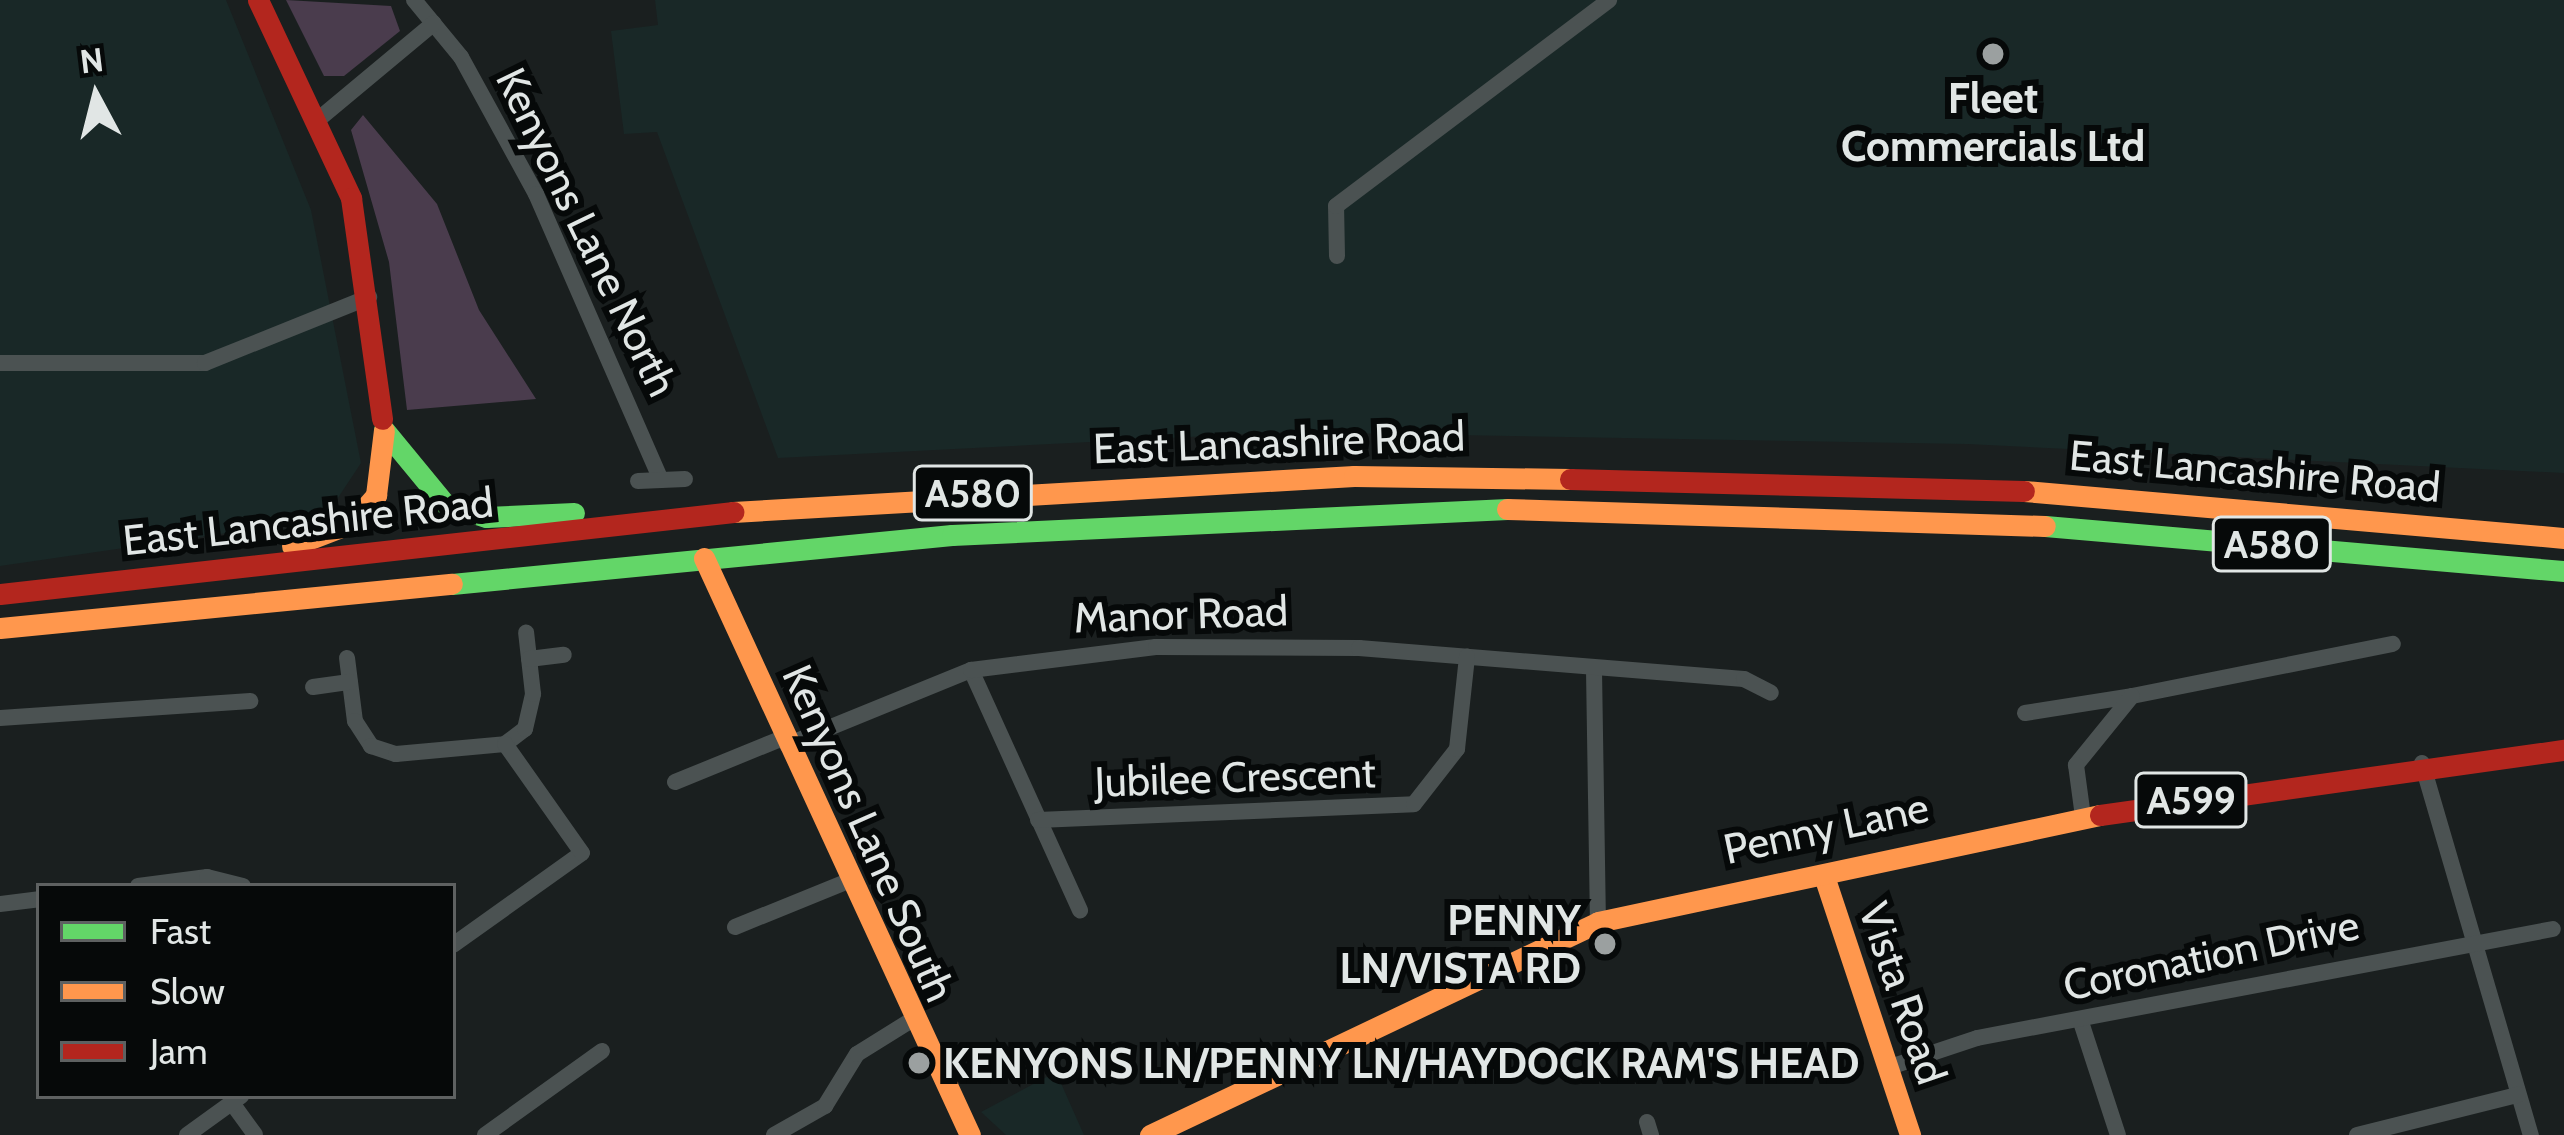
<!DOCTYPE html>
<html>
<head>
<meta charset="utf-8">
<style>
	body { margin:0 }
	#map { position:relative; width:2564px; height:1135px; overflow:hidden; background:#1a1f1f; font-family:Cabin,sans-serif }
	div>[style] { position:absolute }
	.built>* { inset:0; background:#192827 }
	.green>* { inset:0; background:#4a3c4d }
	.street>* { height:16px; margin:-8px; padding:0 8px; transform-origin:8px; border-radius:8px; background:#4b5252 }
	.fast>* { height:21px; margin:-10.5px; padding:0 10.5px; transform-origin:10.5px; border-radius:10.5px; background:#63d668 }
	.slow>* { height:21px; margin:-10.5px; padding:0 10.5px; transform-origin:10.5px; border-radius:10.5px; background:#ff974d }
	.jam>* { height:21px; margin:-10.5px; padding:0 10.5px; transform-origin:10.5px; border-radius:10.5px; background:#b3261e }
	.dots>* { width:33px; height:33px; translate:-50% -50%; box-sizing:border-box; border:6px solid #060909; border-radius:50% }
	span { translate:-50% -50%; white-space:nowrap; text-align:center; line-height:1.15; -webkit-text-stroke:12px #060909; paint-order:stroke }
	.shield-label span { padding:3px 9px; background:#060909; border:3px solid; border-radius:9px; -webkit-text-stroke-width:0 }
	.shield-label { font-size:39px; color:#e1e6e5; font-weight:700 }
	.poi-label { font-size:42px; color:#e1e6e5; font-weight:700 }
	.right { translate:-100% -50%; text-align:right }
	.left { translate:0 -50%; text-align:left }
	.street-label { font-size:42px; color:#e1e6e5 }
	.legend { position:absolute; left:36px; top:883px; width:420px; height:216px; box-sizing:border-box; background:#060909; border:3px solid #5e6161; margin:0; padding:15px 21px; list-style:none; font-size:36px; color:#e1e6e5 }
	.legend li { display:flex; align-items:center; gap:24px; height:60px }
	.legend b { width:60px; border:3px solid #5e6161 }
	.north { position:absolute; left:36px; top:36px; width:120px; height:120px; -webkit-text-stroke:9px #060909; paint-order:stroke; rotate:353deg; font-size:33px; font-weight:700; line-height:48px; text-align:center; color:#e1e6e5 }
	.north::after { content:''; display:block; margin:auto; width:42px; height:54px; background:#e1e6e5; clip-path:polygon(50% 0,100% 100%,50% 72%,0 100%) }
</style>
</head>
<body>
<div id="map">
	<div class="built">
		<i style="clip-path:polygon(0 0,226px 0,311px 210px,361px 463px,324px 519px,0 566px)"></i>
		<i style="clip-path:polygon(655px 0,2564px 0,2564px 473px,1967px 444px,1285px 432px,778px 458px,657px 132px,624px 134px,611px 31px,658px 25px)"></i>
		<i style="clip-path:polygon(1056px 1072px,1084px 1135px,1006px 1135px,981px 1112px)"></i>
	</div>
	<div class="green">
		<i style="clip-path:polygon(286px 0,391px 6px,400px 31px,344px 76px,324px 76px)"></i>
		<i style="clip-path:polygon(363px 115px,437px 204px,479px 310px,536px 399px,407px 410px,389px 262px,351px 130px)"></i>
	</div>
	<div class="street">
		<i style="left:414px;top:0;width:74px;rotate:50.5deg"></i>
		<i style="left:461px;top:57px;width:156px;rotate:61.3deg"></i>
		<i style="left:536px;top:194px;width:312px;rotate:66.4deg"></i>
		<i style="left:320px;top:118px;width:148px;rotate:-39.8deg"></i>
		<i style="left:1337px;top:256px;width:50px;rotate:-91.1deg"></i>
		<i style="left:1336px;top:206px;width:342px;rotate:-37deg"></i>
		<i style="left:0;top:363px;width:205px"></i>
		<i style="left:205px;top:363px;width:177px;rotate:-21.9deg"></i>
		<i style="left:638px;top:481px;width:47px;rotate:-2.4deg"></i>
		<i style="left:347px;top:658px;width:64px;rotate:82.8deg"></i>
		<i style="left:355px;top:721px;width:30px;rotate:57deg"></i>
		<i style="left:371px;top:746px;width:26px;rotate:18deg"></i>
		<i style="left:396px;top:754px;width:109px;rotate:-5.2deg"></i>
		<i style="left:505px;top:744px;width:25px;rotate:-37deg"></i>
		<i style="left:525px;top:729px;width:36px;rotate:-77deg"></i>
		<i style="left:533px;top:694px;width:62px;rotate:-96.4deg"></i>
		<i style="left:529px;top:659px;width:35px;rotate:-7deg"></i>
		<i style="left:971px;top:670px;width:264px;rotate:65.6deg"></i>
		<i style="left:1594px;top:670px;width:252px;rotate:89.1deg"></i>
		<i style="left:313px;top:687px;width:37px;rotate:-8deg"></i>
		<i style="left:2132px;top:696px;width:266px;rotate:-11.3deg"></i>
		<i style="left:2025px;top:713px;width:108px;rotate:-9deg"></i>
		<i style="left:2132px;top:696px;width:89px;rotate:129.1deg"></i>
		<i style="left:2076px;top:765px;width:52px;rotate:82.3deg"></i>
		<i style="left:0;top:718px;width:251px;rotate:-3.9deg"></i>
		<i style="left:787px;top:745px;width:199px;rotate:-22.2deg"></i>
		<i style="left:971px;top:670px;width:186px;rotate:-7.1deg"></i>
		<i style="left:1156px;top:647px;width:203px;rotate:0.3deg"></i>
		<i style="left:1359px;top:648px;width:386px;rotate:4.6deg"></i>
		<i style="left:1744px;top:679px;width:30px;rotate:27deg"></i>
		<i style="left:2422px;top:763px;width:388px;rotate:73.7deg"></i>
		<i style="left:675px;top:782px;width:117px;rotate:-22.2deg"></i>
		<i style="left:1038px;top:820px;width:376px;rotate:-2.4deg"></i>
		<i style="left:1414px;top:804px;width:70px;rotate:-52deg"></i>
		<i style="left:1457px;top:749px;width:93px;rotate:-83.8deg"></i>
		<i style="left:138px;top:886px;width:70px;rotate:-7.4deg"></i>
		<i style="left:207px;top:877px;width:37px;rotate:14deg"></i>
		<i style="left:0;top:904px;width:39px;rotate:-7deg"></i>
		<i style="left:735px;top:927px;width:120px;rotate:-22.1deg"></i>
		<i style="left:453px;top:945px;width:158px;rotate:-35.5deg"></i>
		<i style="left:582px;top:853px;width:133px;rotate:-125.2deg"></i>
		<i style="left:2080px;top:1019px;width:122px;rotate:71.9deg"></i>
		<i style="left:1887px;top:1068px;width:95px;rotate:-18.4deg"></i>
		<i style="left:1977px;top:1038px;width:586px;rotate:-10.72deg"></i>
		<i style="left:232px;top:1103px;width:39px;rotate:54deg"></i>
		<i style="left:1647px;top:1122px;width:14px;rotate:73deg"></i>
		<i style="left:187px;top:1135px;width:67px;rotate:-35.8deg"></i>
		<i style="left:485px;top:1135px;width:144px;rotate:-35.7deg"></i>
		<i style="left:774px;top:1135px;width:59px;rotate:-29.6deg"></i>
		<i style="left:825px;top:1106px;width:61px;rotate:-58.4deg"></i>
		<i style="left:857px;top:1054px;width:62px;rotate:-31.9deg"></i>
		<i style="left:2357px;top:1135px;width:166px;rotate:-14deg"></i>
	</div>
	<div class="fast">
		<i style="left:384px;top:430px;width:96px;rotate:50.5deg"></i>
		<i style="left:445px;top:504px;width:43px;rotate:17.6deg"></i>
		<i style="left:486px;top:517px;width:88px;rotate:-2.6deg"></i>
		<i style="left:2045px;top:526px;width:521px;rotate:4.96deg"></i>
		<i style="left:452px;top:584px;width:502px;rotate:-5.6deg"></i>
		<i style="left:952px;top:535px;width:556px;rotate:-2.68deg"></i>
	</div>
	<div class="slow">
		<i style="left:2024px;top:491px;width:542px;rotate:4.97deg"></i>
		<i style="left:1507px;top:509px;width:538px;rotate:1.81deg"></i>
		<i style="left:733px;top:512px;width:622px;rotate:-3.32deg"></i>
		<i style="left:1354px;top:476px;width:216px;rotate:0.8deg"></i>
		<i style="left:292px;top:546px;width:64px;rotate:-21deg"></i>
		<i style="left:352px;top:523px;width:37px;rotate:-49deg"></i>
		<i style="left:376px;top:495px;width:65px;rotate:-83deg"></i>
		<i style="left:704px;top:558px;width:635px;rotate:65.25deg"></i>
		<i style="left:0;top:628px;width:454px;rotate:-5.6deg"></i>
		<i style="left:1824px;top:876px;width:273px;rotate:71.6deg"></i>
		<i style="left:1150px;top:1135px;width:496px;rotate:-25.4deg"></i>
		<i style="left:1598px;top:922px;width:513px;rotate:-12.03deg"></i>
	</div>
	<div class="jam">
		<i style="left:258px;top:0;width:219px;rotate:64.8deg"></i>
		<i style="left:351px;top:198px;width:223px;rotate:82deg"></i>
		<i style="left:1570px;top:479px;width:454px;rotate:1.5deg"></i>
		<i style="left:0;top:594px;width:738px;rotate:-6.38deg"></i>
		<i style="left:2100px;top:815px;width:469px;rotate:-8deg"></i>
	</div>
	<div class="dots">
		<i style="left:1993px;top:54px;background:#9ba0a0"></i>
		<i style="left:1605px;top:944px;background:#9ba0a0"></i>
		<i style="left:919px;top:1063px;background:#9ba0a0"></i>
	</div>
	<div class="shield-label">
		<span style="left:973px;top:493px">A580</span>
		<span style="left:2272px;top:544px">A580</span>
		<span style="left:2191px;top:800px">A599</span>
	</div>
	<div class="poi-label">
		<span style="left:1993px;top:122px">Fleet<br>Commercials Ltd</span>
		<span class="right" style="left:1581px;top:944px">PENNY<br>LN/VISTA RD</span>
		<span class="left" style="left:943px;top:1063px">KENYONS LN/PENNY LN/HAYDOCK RAM'S HEAD</span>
	</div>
	<div class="street-label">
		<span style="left:587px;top:232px;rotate:64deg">Kenyons Lane North</span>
		<span style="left:1279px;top:442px;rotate:-2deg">East Lancashire Road</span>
		<span style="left:2255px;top:471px;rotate:5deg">East Lancashire Road</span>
		<span style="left:308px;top:521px;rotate:-6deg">East Lancashire Road</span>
		<span style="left:1181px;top:614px;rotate:-2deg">Manor Road</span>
		<span style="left:1235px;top:777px;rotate:-2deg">Jubilee Crescent</span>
		<span style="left:1826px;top:828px;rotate:-12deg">Penny Lane</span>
		<span style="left:869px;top:833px;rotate:66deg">Kenyons Lane South</span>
		<span style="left:2211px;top:955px;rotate:-12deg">Coronation Drive</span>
		<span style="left:1903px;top:993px;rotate:71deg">Vista Road</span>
	</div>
	<ul class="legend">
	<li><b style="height:15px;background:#63d668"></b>Fast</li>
	<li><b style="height:15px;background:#ff974d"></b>Slow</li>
	<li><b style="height:15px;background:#b3261e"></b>Jam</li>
	</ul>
	<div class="north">N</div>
</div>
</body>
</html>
